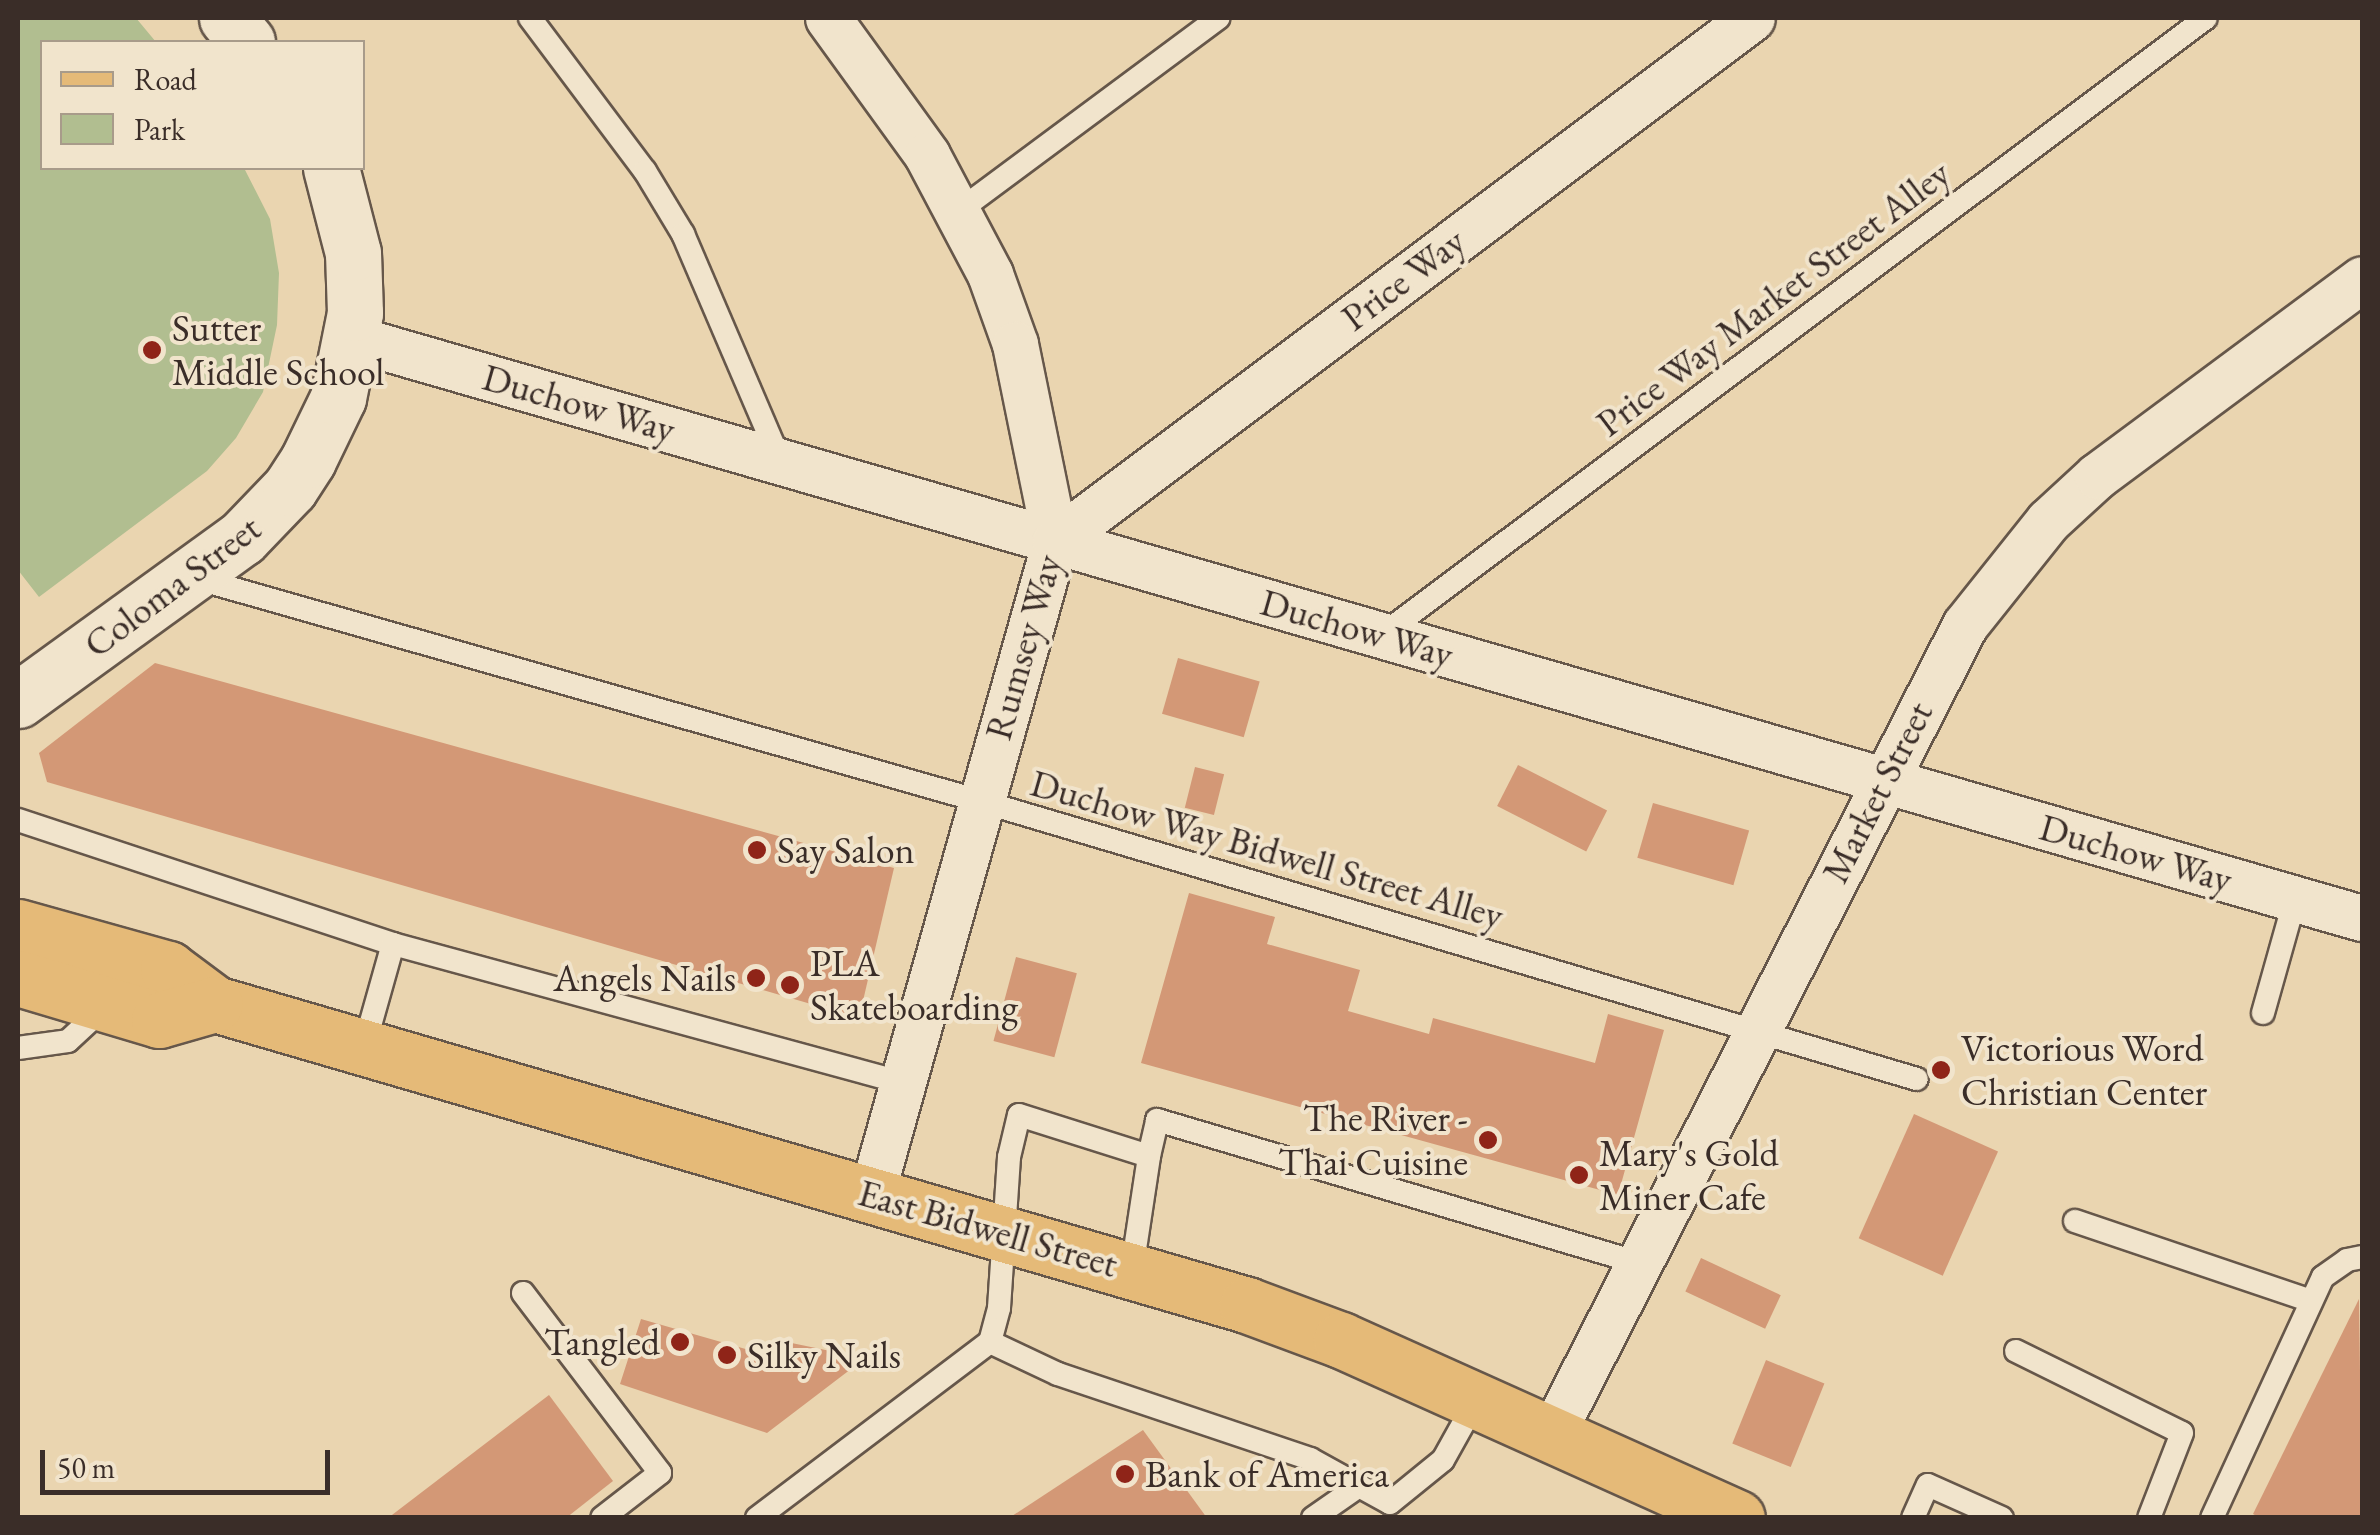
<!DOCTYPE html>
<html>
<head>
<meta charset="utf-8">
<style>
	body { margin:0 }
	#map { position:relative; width:2380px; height:1535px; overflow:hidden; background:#ead5b0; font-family:"EB Garamond",serif }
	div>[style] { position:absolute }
	.green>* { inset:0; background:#b1be90 }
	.building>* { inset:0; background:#d39876; transform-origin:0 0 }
	.roads { filter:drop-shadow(2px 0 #66574a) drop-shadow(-2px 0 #66574a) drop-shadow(0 2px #66574a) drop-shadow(0 -2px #66574a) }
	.service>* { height:22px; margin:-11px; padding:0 11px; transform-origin:11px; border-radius:11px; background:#f1e4cc }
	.minor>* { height:45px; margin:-22.5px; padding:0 22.5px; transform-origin:22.5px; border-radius:22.5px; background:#f1e4cc }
	.tertiary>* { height:55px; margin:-27.5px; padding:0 27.5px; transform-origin:27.5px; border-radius:27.5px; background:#f1e4cc }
	.primary>* { height:55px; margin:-27.5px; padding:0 27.5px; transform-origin:27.5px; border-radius:27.5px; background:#e5ba78 }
	.dots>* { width:28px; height:28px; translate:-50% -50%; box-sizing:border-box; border:5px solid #f1e4cc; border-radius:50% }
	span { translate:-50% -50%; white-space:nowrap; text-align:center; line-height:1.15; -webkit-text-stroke:8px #f1e4cc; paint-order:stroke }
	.street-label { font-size:38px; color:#3a2d28 }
	.poi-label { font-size:38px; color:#3a2d28 }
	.left { translate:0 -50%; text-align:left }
	.right { translate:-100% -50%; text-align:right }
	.frame { position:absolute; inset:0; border:20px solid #3a2d28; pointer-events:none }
	.legend { position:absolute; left:40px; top:40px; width:325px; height:130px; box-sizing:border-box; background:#f1e4cc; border:2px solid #a89b8a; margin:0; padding:12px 18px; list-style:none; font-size:30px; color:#3a2d28 }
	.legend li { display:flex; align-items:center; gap:20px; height:50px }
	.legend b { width:50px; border:2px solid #a89b8a }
	.scale { position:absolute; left:40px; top:1450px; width:290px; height:45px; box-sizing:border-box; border:5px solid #3a2d28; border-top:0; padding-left:12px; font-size:30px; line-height:35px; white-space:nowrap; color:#3a2d28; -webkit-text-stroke:8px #f1e4cc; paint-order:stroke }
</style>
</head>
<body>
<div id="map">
	<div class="green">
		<i style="clip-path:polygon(18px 18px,136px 18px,156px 42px,42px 42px,42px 168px,244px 168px,270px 219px,279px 273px,277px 325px,263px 392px,236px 438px,207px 471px,39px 597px,18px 570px)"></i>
	</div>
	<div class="building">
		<i style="left:1178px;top:658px;width:85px;height:58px;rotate:16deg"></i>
		<i style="clip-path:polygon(155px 663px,894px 868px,859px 1018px,47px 782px,39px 753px)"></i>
		<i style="left:1518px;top:765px;width:100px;height:46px;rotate:27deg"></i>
		<i style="left:1195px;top:767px;width:30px;height:42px;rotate:14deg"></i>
		<i style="left:1653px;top:803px;width:100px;height:57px;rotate:16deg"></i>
		<i style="clip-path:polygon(1189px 893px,1275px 917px,1267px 944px,1360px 970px,1348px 1011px,1429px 1034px,1433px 1018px,1595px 1063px,1608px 1014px,1664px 1030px,1618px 1195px,1141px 1063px)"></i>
		<i style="left:1016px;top:957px;width:63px;height:87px;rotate:15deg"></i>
		<i style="left:1914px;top:1114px;width:92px;height:136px;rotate:24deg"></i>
		<i style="left:1701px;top:1258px;width:88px;height:37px;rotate:25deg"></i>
		<i style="clip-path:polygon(2359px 1299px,2362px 1518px,2260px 1518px,2253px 1514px)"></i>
		<i style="clip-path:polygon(641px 1319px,756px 1352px,777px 1340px,840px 1353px,851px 1369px,767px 1433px,620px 1384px)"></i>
		<i style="left:1766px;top:1360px;width:63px;height:90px;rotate:22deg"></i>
		<i style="clip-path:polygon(549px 1395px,613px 1481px,566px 1518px,388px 1518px)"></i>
		<i style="clip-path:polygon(1143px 1430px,1207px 1518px,1009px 1518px)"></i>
	</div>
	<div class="roads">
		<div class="service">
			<i style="left:530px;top:18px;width:191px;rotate:53.1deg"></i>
			<i style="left:645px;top:171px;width:74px;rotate:58.9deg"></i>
			<i style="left:683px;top:234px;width:246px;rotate:66.8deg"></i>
			<i style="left:960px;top:210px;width:322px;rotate:-36.6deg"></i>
			<i style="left:195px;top:578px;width:816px;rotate:15.86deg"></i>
			<i style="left:980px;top:801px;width:977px;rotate:16.53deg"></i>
			<i style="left:1382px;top:635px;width:1029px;rotate:-36.83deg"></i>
			<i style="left:18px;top:820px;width:395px;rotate:18.3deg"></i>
			<i style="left:393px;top:944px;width:525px;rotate:15.23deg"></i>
			<i style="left:2263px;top:1013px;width:118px;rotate:-74.3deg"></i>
			<i style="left:364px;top:1047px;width:107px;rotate:-74.3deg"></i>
			<i style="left:18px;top:1048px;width:50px;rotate:-8deg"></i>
			<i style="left:68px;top:1041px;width:38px;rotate:-43deg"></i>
			<i style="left:96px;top:1015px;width:14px;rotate:-69deg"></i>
			<i style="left:2075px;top:1221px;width:249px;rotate:18.7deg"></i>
			<i style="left:1132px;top:1269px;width:114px;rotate:-81.4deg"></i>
			<i style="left:523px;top:1293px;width:226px;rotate:52.7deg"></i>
			<i style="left:660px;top:1473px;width:73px;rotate:142.2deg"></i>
			<i style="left:990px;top:1342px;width:75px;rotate:25.2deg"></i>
			<i style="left:1058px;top:1374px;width:266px;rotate:18.6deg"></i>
			<i style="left:1310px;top:1459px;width:91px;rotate:28.8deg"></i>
			<i style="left:1390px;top:1503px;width:68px;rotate:-39.1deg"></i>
			<i style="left:1443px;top:1460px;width:70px;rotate:-60.9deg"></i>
			<i style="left:2016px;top:1351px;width:185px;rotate:26.3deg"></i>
			<i style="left:2182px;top:1433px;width:91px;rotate:111.2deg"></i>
			<i style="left:757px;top:1518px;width:292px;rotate:-37.1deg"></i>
			<i style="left:990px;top:1342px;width:35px;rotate:-75deg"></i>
			<i style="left:999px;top:1308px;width:151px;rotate:-86.2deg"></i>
			<i style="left:1009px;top:1157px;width:43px;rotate:-76.6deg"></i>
			<i style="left:1019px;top:1115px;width:136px;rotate:17.5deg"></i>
			<i style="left:1149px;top:1156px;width:37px;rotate:-77deg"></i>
			<i style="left:1157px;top:1120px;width:503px;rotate:16.52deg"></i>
			<i style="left:1313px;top:1518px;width:56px;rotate:-34.8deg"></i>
			<i style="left:1913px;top:1518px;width:36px;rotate:-66deg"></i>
			<i style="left:1928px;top:1485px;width:81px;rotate:24deg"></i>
			<i style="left:2212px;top:1518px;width:265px;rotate:-65.3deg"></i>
			<i style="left:2323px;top:1277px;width:29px;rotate:-35deg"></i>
			<i style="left:2347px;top:1260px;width:15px;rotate:-11deg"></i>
		</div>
		<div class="minor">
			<i style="left:828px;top:18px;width:169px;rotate:54.1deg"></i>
			<i style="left:927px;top:155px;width:135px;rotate:62.1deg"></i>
			<i style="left:990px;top:274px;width:74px;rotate:70.3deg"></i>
			<i style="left:1015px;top:344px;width:201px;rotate:78.5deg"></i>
			<i style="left:1055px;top:541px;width:680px;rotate:105.69deg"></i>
			<i style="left:352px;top:338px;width:2092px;rotate:16.1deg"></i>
			<i style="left:1055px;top:541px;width:871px;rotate:-36.88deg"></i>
			<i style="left:1552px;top:1434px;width:908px;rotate:-62.96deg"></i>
			<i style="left:1965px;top:625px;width:133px;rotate:-51.4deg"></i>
			<i style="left:2048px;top:521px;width:67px;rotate:-42.6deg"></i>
			<i style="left:2097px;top:476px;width:330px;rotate:-36.6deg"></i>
		</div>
		<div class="tertiary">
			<i style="left:227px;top:18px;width:31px;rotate:50deg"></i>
			<i style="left:18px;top:700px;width:276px;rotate:-35.9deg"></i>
			<i style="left:242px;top:538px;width:69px;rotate:-46.2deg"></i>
			<i style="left:290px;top:488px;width:33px;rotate:-57deg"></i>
			<i style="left:308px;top:460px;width:69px;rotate:-64.2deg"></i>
			<i style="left:338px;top:398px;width:87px;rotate:-78.7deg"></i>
			<i style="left:355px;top:313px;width:60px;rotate:-91.9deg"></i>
			<i style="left:353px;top:253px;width:88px;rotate:-104.5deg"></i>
		</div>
		<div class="primary">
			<i style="left:18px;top:927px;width:156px;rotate:15.6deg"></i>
			<i style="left:168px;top:969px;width:59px;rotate:36.7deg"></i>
			<i style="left:215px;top:1004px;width:1075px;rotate:16.26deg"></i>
			<i style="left:1247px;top:1305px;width:100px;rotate:20.4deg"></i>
			<i style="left:1341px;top:1340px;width:434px;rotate:24.2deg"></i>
			<i style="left:18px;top:978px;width:147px;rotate:16.6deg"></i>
			<i style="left:159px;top:1020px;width:58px;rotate:-15.9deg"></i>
		</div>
	</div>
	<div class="dots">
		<i style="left:152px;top:350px;background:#8f2418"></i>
		<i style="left:757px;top:850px;background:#8f2418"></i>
		<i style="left:756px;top:978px;background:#8f2418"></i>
		<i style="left:790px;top:985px;background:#8f2418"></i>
		<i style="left:1941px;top:1070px;background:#8f2418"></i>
		<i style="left:1488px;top:1140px;background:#8f2418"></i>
		<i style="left:1579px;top:1175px;background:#8f2418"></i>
		<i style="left:680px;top:1342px;background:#8f2418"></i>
		<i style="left:727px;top:1355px;background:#8f2418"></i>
		<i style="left:1125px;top:1474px;background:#8f2418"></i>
	</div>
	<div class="street-label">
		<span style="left:1403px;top:279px;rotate:-37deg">Price Way</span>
		<span style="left:1773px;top:298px;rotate:-37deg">Price Way Market Street Alley</span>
		<span style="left:579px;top:403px;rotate:16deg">Duchow Way</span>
		<span style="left:172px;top:586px;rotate:-37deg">Coloma Street</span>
		<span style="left:1357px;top:628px;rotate:16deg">Duchow Way</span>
		<span style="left:1023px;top:647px;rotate:-74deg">Rumsey Way</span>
		<span style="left:1877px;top:792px;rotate:-63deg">Market Street</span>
		<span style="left:1267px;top:849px;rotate:16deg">Duchow Way Bidwell Street Alley</span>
		<span style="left:2136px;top:853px;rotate:16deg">Duchow Way</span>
		<span style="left:988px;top:1228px;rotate:16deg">East Bidwell Street</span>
	</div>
	<div class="poi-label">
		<span class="left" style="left:172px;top:350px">Sutter<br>Middle School</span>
		<span class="left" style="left:777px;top:850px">Say Salon</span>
		<span class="left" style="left:810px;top:985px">PLA<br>Skateboarding</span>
		<span class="right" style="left:736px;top:978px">Angels Nails</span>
		<span class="left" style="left:1961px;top:1070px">Victorious Word<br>Christian Center</span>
		<span class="right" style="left:1468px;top:1140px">The River -<br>Thai Cuisine</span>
		<span class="left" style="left:1599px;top:1175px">Mary's Gold<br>Miner Cafe</span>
		<span class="right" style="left:660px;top:1342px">Tangled</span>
		<span class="left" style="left:747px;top:1355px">Silky Nails</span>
		<span class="left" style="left:1145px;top:1474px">Bank of America</span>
	</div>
	<div class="frame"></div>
	<ul class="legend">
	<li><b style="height:12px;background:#e5ba78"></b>Road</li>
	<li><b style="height:28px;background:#b1be90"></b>Park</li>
	</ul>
	<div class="scale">50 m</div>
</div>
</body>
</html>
